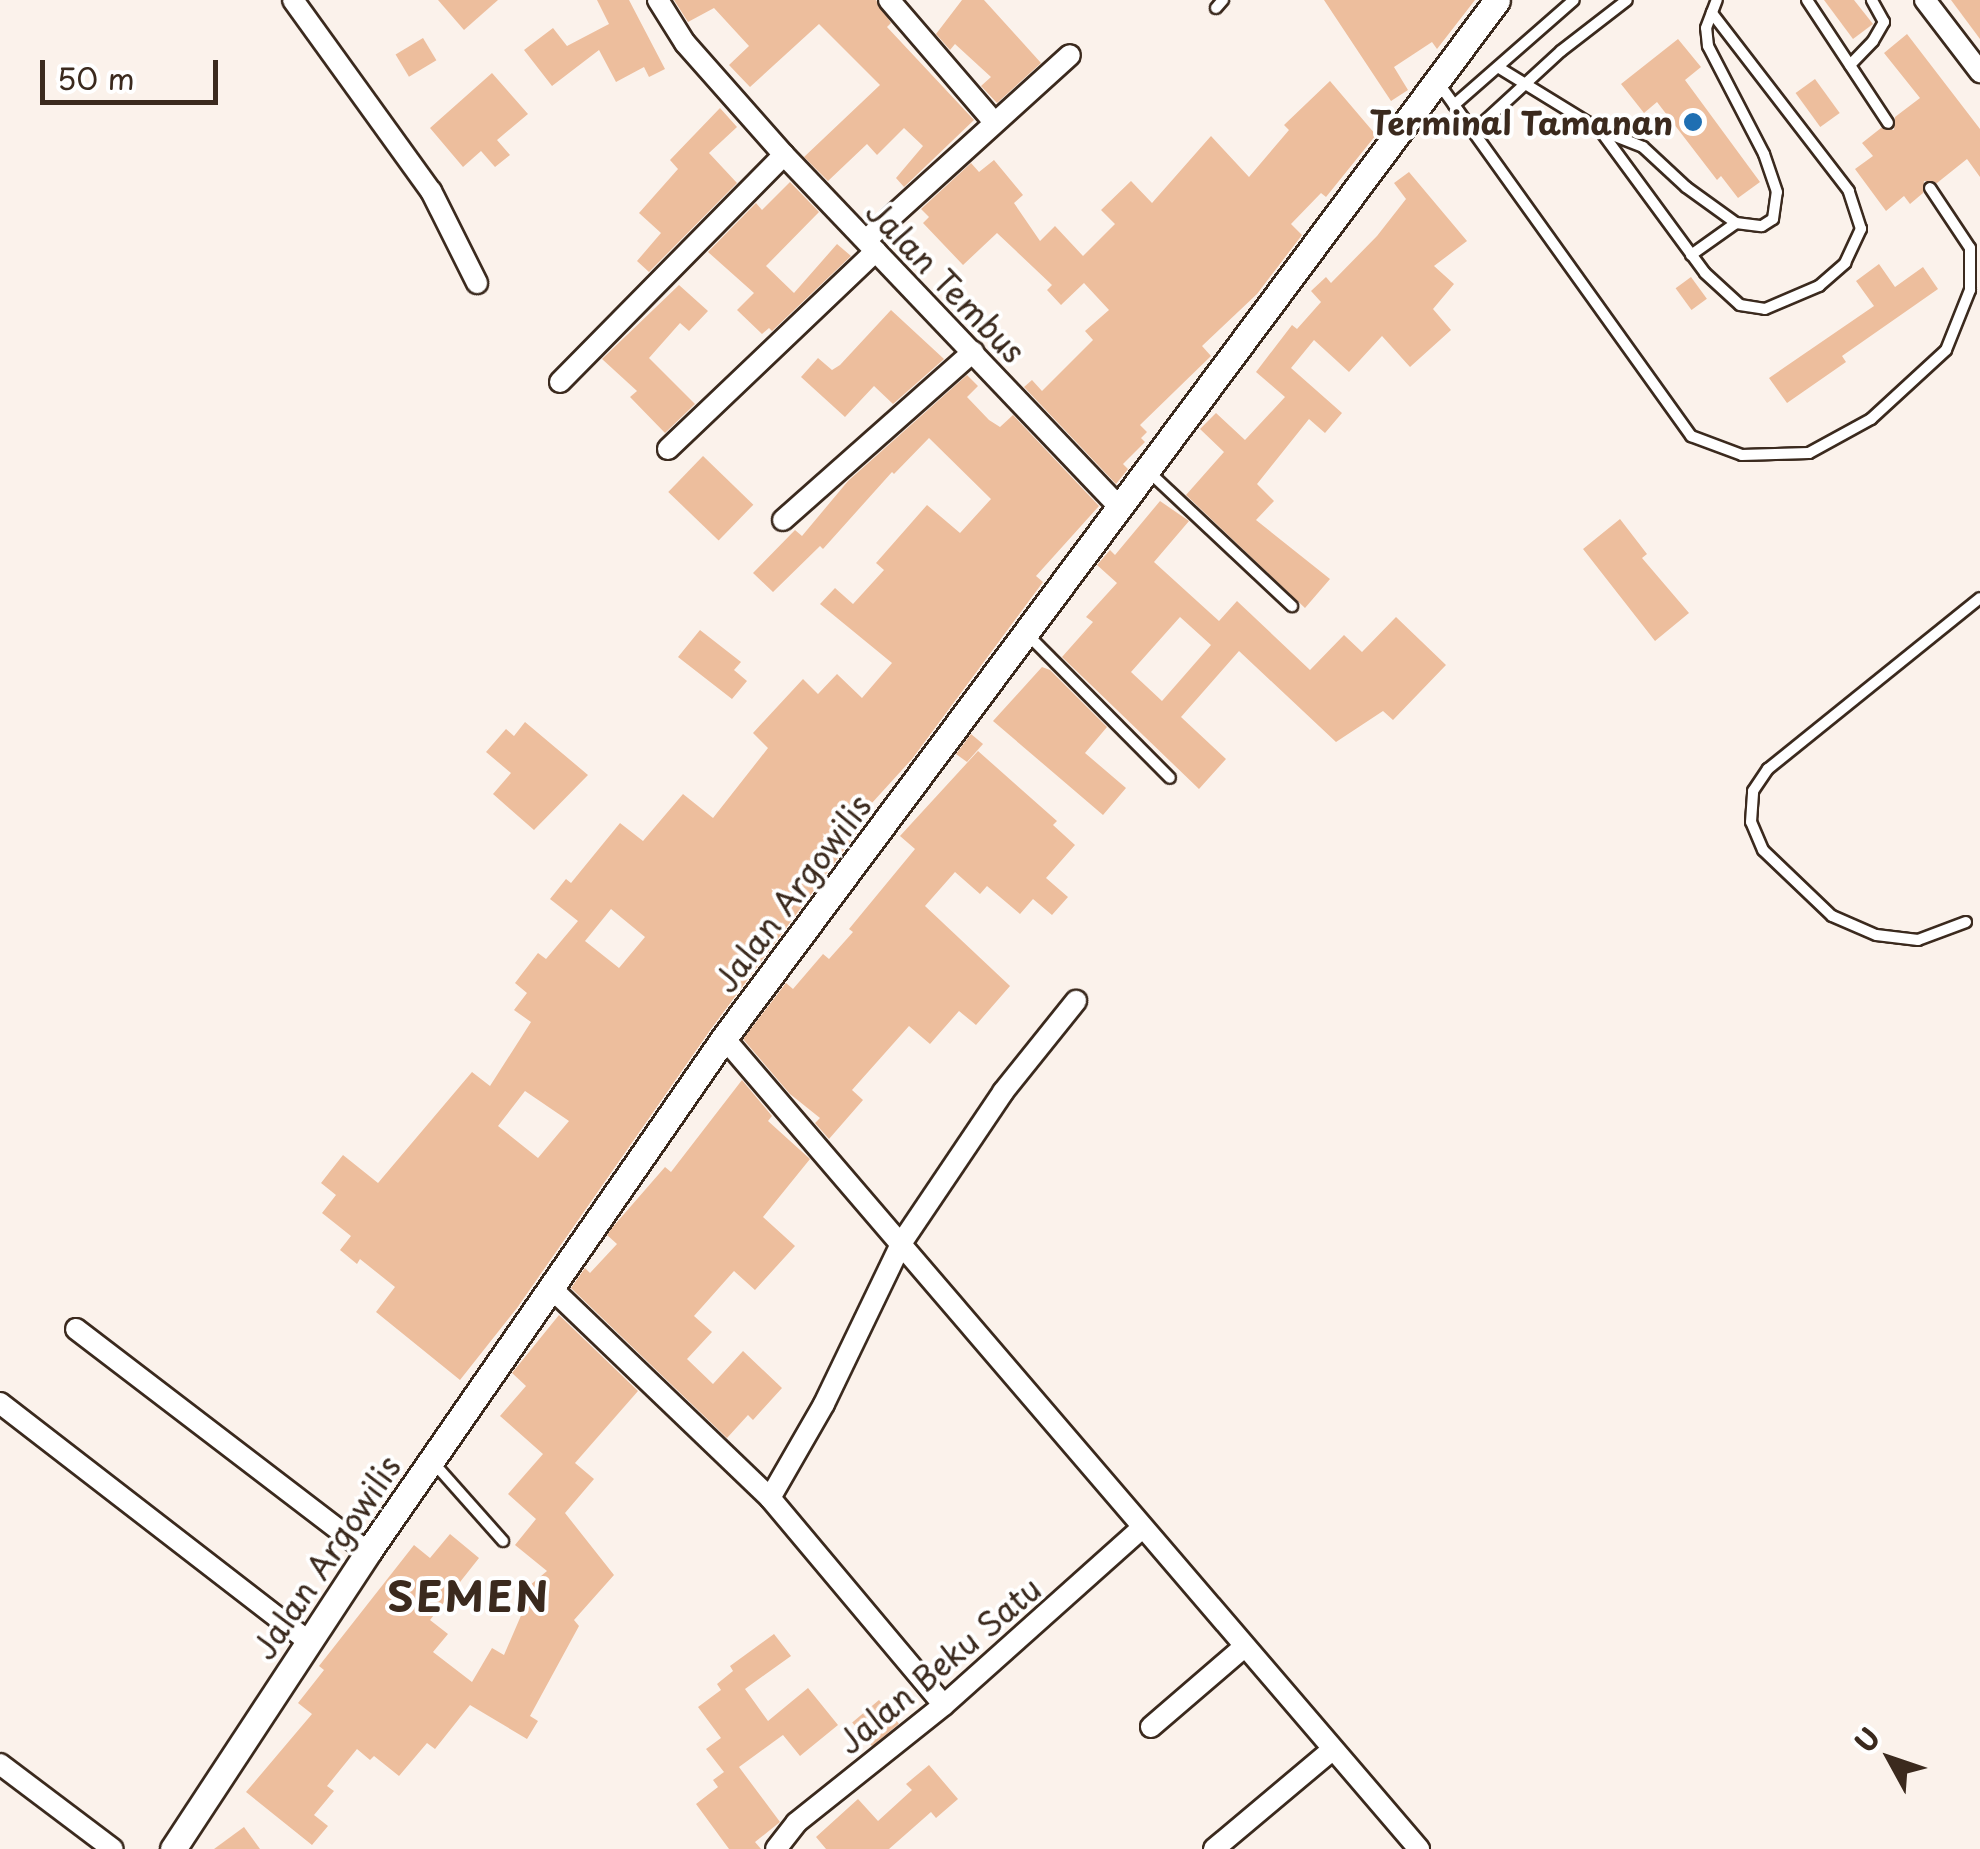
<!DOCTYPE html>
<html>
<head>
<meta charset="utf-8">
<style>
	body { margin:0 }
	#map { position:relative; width:1980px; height:1849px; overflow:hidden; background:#fbf2eb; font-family:"Playpen Sans",sans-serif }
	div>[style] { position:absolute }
	.building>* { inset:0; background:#edbe9d; transform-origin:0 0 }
	.roads { filter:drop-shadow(2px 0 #3b2a1e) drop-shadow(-2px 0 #3b2a1e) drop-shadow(0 2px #3b2a1e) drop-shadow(0 -2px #3b2a1e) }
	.service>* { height:10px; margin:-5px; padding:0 5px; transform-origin:5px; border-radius:5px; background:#fff }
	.minor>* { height:20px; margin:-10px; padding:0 10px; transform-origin:10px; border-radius:10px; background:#fff }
	.tertiary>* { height:25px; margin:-12.5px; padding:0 12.5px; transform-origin:12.5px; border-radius:12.5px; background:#fff }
	.dots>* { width:28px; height:28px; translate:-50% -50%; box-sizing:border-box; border:5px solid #fff; border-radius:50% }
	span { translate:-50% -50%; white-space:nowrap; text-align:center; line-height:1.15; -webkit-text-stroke:8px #fff; paint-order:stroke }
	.poi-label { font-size:32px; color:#3b2a1e; font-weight:700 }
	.right { translate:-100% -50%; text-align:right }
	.street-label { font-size:32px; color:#3b2a1e }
	.district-label { font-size:42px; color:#3b2a1e; font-weight:700; letter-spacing:2.5px }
	.north { position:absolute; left:1840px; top:1709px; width:100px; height:100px; -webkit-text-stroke:8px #fff; paint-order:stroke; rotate:310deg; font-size:28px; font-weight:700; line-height:40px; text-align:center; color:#3b2a1e }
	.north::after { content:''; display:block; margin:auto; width:35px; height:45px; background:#3b2a1e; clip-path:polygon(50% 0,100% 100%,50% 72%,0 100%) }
	.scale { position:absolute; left:40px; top:60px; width:178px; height:45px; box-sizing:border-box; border:5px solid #3b2a1e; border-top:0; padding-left:12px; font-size:30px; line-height:35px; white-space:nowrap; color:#3b2a1e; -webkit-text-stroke:8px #fff; paint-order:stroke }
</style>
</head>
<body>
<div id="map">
	<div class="building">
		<i style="clip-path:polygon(438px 0,498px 0,464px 30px)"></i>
		<i style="clip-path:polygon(597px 0,629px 0,665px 69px,649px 77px,644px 67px,616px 82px,599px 50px,552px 86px,524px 50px,553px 28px,567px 46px,609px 24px)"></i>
		<i style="clip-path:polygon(674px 0,876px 0,891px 23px,887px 27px,974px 120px,904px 187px,896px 178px,923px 146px,904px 128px,877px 155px,867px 144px,828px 181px,804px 157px,880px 85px,819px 24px,750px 87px,729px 65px,749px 46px,714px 8px,688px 22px)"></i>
		<i style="clip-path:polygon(962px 0,984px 0,1041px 63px,997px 103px,981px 86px,991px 77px,955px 44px,950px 50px,936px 34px)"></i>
		<i style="clip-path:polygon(1324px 0,1475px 0,1437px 49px,1432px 42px,1394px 67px,1408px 90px,1391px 101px)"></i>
		<i style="clip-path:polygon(1824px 0,1854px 0,1873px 24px,1853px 39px)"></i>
		<i style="clip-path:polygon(1951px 0,1980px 0,1980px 39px)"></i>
		<i style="clip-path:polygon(1907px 34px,1980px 129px,1980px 177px,1967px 159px,1937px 183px,1924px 181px,1923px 193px,1910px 204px,1904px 196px,1886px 211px,1855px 169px,1873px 156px,1862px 143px,1881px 128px,1894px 130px,1895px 117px,1920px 98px,1884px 53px)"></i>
		<i style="left:423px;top:38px;width:26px;height:32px;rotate:59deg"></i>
		<i style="clip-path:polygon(1678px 39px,1701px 67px,1685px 80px,1760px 182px,1738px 198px,1721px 176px,1717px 180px,1657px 102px,1644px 113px,1621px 84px)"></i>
		<i style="clip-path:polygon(492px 73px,528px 114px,497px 140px,510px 155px,495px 167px,481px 151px,463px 167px,430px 128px)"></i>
		<i style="left:1815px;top:79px;width:42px;height:24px;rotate:54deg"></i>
		<i style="clip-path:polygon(1330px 81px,1376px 135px,1326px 197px,1321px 193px,1291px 224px,1302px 235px,1257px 294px,1202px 346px,1211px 356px,1140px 425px,1147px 432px,1141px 438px,1145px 442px,1123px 464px,1128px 469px,1116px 484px,1024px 387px,1032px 380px,1042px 391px,1093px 340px,1085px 331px,1109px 310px,1084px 283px,1061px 305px,1047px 290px,1052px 285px,997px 233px,963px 265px,923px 223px,929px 217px,921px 209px,971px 163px,979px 172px,994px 160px,1023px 195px,1014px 203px,1040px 241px,1055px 226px,1083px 256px,1115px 224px,1101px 210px,1131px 181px,1152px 203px,1211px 136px,1249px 177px,1289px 130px,1284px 125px)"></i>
		<i style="clip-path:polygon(720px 108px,737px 127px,709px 153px,737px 183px,649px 272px,637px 261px,661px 233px,639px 213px,678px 169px,670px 160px)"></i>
		<i style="clip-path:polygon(1409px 172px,1467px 241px,1434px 266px,1454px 284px,1433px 309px,1451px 330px,1410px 367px,1382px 336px,1349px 372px,1314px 340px,1291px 368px,1342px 413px,1325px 433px,1309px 419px,1257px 484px,1274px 501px,1256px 520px,1330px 579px,1305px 608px,1186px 495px,1224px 452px,1200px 429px,1216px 413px,1245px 440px,1285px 397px,1256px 372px,1292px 325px,1297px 329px,1321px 302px,1311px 291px,1326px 277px,1331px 283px,1377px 236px,1406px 199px,1394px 183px)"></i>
		<i style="clip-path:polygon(790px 182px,819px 212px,766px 266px,794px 293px,837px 244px,851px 256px,772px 331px,769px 328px,762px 334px,737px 310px,754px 293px,708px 252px,756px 203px,762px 210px)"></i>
		<i style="clip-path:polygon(1879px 264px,1895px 287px,1923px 267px,1938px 289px,1842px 356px,1846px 362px,1787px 403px,1769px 378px,1874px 306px,1856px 281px)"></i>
		<i style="left:1691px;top:277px;width:27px;height:19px;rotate:54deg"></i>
		<i style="clip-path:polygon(679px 285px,708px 311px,689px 331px,680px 323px,649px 358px,695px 404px,665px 433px,630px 397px,637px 391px,602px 359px)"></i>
		<i style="clip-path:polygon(891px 310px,944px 359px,893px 404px,874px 386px,845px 417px,801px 377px,818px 358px,832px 370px,840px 365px)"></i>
		<i style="clip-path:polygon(evenodd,967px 375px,978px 386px,967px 397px,989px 420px,1000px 427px,1013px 415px,1099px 506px,1036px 576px,1043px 582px,912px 759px,851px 826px,858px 831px,711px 1029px,517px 1308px,460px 1380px,376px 1312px,395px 1287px,360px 1259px,357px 1264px,340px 1250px,351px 1236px,322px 1213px,336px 1195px,321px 1183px,343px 1155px,378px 1183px,472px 1072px,490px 1086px,531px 1022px,514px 1010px,527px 993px,515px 983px,538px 953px,546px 959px,578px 921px,550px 899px,566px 879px,571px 883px,620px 823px,643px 841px,683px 794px,713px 818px,768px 748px,753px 733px,803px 679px,818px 694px,837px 674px,862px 698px,892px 663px,820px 604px,835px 588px,853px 604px,884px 570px,876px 563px,927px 505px,960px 533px,991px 499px,929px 438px,894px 474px,892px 472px,823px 549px,820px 546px,773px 592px,753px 573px,795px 530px,802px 536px,848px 481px,967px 375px,611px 909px,645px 937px,619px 968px,585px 941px,611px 909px,967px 375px,525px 1091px,569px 1121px,538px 1158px,498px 1126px,525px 1091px)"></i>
		<i style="left:703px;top:456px;width:70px;height:50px;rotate:44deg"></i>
		<i style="clip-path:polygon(evenodd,1160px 501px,1189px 521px,1154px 562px,1219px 621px,1237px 601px,1310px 670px,1344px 635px,1362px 652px,1396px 617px,1446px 665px,1393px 720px,1383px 711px,1336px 742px,1239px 651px,1181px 717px,1226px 759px,1199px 789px,1062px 657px,1093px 622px,1086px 617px,1117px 583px,1097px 565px,1110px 550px,1115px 555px,1160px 501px,1180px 617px,1211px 645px,1162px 701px,1131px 672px,1180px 617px)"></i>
		<i style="clip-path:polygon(1620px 519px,1647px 554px,1642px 558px,1689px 613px,1655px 641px,1583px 549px)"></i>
		<i style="clip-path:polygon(700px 630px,741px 662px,734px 670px,747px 681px,732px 699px,678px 657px)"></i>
		<i style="clip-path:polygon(1042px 667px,1050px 670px,1107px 727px,1085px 753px,1126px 788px,1103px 815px,993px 721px)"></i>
		<i style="clip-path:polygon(525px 722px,588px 775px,534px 830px,493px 794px,511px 773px,486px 752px,506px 729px,514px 736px)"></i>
		<i style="clip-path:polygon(971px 734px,983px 744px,967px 762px,956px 754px)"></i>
		<i style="clip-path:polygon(978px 751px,1057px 821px,1053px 825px,1075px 845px,1046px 878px,1068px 897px,1052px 915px,1033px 899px,1020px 914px,987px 886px,980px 894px,955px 872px,925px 906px,1010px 986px,976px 1025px,959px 1011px,930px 1044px,909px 1026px,852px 1090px,863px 1100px,829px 1139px,815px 1123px,820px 1118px,790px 1094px,743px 1039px,786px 983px,793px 989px,823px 954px,829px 959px,853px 932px,849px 929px,915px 849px,900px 836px)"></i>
		<i style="clip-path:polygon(742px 1080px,772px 1116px,768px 1121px,810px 1159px,763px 1217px,795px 1246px,755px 1290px,734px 1271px,694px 1316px,712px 1332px,687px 1359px,713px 1384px,743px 1351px,782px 1388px,753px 1420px,748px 1415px,727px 1438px,571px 1288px,585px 1268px,590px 1273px,617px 1244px,607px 1235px,611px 1229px,665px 1167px,671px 1172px)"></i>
		<i style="clip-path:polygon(559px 1315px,638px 1391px,575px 1463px,594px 1479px,565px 1513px,614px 1575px,574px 1620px,579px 1626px,530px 1716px,538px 1721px,527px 1739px,470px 1705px,435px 1749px,427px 1743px,399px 1776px,374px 1756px,370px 1760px,357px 1749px,327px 1786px,334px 1791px,314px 1815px,328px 1826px,312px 1845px,246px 1792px,312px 1714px,298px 1703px,324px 1670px,319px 1666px,414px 1545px,430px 1558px,450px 1534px,479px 1558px,430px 1620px,448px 1634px,433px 1652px,472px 1682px,492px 1648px,504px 1655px,532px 1590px,529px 1586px,547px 1571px,515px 1545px,536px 1519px,508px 1494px,543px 1454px,500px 1416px,526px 1386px,512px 1373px)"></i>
		<i style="clip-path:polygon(774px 1634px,791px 1656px,745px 1689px,768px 1721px,808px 1688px,838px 1725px,800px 1756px,783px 1735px,739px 1767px,780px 1822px,755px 1842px,761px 1849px,729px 1849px,696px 1804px,718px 1787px,713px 1780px,724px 1772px,706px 1749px,721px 1738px,698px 1707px,721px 1690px,717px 1684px,733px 1671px,730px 1666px)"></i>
		<i style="left:879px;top:1700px;width:31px;height:35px;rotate:50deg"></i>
		<i style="clip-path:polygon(929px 1765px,958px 1799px,936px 1818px,931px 1812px,889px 1849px,826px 1849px,816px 1837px,858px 1799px,878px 1821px,912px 1790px,906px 1784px)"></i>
		<i style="clip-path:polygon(244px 1827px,260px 1849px,214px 1849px)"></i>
	</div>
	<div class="roads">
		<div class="service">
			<i style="left:1807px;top:0;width:147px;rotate:56.6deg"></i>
			<i style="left:1216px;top:8px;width:11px;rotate:-49deg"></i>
			<i style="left:1850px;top:65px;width:33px;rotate:-46deg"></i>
			<i style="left:1873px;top:41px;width:22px;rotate:-60deg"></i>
			<i style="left:1884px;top:22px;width:25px;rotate:-119deg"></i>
			<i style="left:1501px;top:69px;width:116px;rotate:31.6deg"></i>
			<i style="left:1600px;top:130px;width:46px;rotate:21.6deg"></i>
			<i style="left:1643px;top:147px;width:59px;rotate:42.9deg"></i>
			<i style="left:1686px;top:187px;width:62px;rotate:35.8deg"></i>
			<i style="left:1736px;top:223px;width:26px;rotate:7deg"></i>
			<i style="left:1762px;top:226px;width:13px;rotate:-32deg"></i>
			<i style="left:1773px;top:219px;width:27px;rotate:-82deg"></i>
			<i style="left:1777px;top:192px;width:40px;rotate:-108.9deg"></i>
			<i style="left:1764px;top:154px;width:122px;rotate:-117.4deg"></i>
			<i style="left:1708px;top:46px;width:18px;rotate:-96deg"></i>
			<i style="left:1706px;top:28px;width:30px;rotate:-69deg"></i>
			<i style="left:1437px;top:81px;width:437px;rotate:54.4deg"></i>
			<i style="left:1691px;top:436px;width:54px;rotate:20.4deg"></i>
			<i style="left:1742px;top:455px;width:67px;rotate:-1.7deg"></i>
			<i style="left:1809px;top:453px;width:71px;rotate:-28.7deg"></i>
			<i style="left:1871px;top:419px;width:102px;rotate:-42.6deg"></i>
			<i style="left:1946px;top:350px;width:65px;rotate:-68.2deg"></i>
			<i style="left:1970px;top:290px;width:42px;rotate:-90deg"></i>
			<i style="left:1970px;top:248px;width:72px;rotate:-123.7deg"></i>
			<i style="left:1454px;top:105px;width:159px;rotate:-41.2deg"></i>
			<i style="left:1600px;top:130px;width:177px;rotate:53.7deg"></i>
			<i style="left:1705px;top:273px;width:47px;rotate:42.4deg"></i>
			<i style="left:1740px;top:305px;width:25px;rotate:9deg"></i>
			<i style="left:1765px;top:309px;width:59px;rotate:-23.1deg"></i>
			<i style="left:1819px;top:286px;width:35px;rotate:-41deg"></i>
			<i style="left:1845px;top:263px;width:38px;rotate:-65deg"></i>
			<i style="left:1861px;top:229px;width:40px;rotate:-108deg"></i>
			<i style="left:1849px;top:191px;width:225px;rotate:-127.6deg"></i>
			<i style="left:1474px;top:131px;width:118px;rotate:-42.6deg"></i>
			<i style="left:1561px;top:51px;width:83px;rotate:-37.7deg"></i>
			<i style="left:1691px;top:255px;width:55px;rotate:-35.4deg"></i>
			<i style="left:1147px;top:470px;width:199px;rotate:43.2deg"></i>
			<i style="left:1026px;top:633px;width:204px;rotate:45.2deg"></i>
			<i style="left:1966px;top:922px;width:51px;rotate:159.4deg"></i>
			<i style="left:1918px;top:940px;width:42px;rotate:-173.2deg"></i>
			<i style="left:1876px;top:935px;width:48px;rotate:-156.6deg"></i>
			<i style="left:1832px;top:916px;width:95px;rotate:-136.3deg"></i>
			<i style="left:1763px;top:850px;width:30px;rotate:-113deg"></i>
			<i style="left:1751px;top:822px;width:31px;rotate:-86deg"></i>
			<i style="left:1753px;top:791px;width:27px;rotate:-56deg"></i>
			<i style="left:1768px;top:769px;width:272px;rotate:-38.9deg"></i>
			<i style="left:432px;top:1461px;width:107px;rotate:48.4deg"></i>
		</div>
		<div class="minor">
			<i style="left:293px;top:0;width:236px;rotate:54.2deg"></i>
			<i style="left:431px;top:191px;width:103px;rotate:63.4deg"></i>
			<i style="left:658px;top:0;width:51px;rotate:57.9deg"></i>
			<i style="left:685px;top:43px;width:149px;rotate:48.5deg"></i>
			<i style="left:784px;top:155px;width:486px;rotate:46.4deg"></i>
			<i style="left:889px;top:0;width:161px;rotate:49.3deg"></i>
			<i style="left:1925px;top:0;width:91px;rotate:52.6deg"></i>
			<i style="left:866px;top:240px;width:275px;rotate:-42.2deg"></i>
			<i style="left:560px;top:382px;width:319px;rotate:-45.4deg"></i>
			<i style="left:668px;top:449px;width:287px;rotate:-43.6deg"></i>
			<i style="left:783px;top:520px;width:254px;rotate:-41.5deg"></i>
			<i style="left:724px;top:1038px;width:1068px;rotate:49.4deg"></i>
			<i style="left:550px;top:1287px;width:305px;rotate:43.8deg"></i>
			<i style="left:770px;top:1498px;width:270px;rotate:50deg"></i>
			<i style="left:76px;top:1329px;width:367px;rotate:37.4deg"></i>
			<i style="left:0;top:1403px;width:389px;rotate:37.7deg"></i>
			<i style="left:770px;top:1498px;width:108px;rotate:-60.1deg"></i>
			<i style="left:824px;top:1404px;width:180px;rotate:-64.3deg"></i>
			<i style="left:902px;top:1242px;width:181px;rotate:-56deg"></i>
			<i style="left:1003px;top:1092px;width:117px;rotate:-51.3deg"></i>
			<i style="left:1151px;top:1727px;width:121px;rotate:-40.7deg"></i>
			<i style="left:0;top:1764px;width:141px;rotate:37deg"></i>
			<i style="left:776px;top:1849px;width:33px;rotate:-52deg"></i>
			<i style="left:796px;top:1823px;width:189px;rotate:-38.6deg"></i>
			<i style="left:944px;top:1705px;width:266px;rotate:-41.8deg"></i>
			<i style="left:1214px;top:1849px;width:154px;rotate:-40deg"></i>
		</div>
		<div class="tertiary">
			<i style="left:173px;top:1849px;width:355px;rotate:-56.7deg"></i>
			<i style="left:368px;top:1552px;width:625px;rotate:-55.29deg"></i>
			<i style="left:724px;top:1038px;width:1294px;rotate:-53.32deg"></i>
		</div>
	</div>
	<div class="dots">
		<i style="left:1693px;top:122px;background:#1f6fb2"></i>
	</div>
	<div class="poi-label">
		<span class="right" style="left:1673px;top:122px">Terminal Tamanan</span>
	</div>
	<div class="street-label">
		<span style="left:946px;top:281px;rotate:46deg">Jalan Tembus</span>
		<span style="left:792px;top:893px;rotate:-53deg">Jalan Argowilis</span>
		<span style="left:326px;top:1557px;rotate:-56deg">Jalan Argowilis</span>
		<span style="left:939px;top:1665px;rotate:-40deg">Jalan Beku Satu</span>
	</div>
	<div class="district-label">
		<span style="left:469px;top:1595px">SEMEN</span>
	</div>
	<div class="north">U</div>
	<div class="scale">50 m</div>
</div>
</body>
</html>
